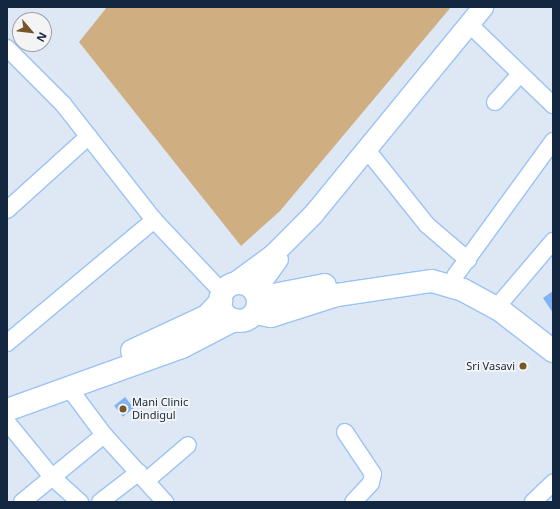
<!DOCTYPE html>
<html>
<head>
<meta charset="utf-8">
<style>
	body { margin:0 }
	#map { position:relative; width:560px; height:509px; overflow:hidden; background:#dee8f5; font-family:"Noto Sans",sans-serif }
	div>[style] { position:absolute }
	.green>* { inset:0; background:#cfae82 }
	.building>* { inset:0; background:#80b3f0; transform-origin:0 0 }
	.roads { filter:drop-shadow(1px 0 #9bc3f5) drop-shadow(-1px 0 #9bc3f5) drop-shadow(0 1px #9bc3f5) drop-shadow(0 -1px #9bc3f5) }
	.minor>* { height:16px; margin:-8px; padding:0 8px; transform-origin:8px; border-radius:8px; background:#fff }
	.major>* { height:20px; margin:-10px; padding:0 10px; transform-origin:10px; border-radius:10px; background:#fff }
	.highway>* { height:22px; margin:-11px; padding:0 11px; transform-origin:11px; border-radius:11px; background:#fff }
	.highway>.ring { margin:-11px; padding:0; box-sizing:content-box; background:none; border:22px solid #fff; border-radius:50% }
	.dots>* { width:11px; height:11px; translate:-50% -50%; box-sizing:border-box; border:2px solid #f4f4f4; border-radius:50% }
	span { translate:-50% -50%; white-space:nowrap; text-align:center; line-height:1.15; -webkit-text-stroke:3.5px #f4f4f4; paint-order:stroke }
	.poi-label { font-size:11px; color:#132840 }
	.right { translate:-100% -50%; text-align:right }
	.left { translate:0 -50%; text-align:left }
	.frame { position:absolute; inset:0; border:8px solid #132840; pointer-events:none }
	.north { position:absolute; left:12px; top:12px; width:40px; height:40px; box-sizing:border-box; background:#f4f4f4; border:1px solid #9aa2ac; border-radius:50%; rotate:118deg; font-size:11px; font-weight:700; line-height:16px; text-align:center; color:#132840 }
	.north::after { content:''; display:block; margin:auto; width:14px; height:18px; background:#76572c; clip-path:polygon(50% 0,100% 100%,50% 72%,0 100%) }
</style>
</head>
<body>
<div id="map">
	<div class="green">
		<i style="clip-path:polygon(107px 7px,451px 7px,280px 211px,241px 246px,79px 42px)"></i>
	</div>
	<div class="building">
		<i style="clip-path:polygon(553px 291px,553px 313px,543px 298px)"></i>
		<i style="left:125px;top:397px;width:14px;height:14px;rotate:51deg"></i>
	</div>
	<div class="roads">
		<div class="minor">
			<i style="left:469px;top:24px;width:117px;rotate:44deg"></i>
			<i style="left:7px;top:48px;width:79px;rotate:45deg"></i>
			<i style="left:63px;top:104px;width:147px;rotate:51.9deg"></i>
			<i style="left:154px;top:220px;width:100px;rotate:46.6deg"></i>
			<i style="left:495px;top:102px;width:36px;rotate:-48deg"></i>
			<i style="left:367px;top:150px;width:96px;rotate:51.3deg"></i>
			<i style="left:427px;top:225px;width:54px;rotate:40.5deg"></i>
			<i style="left:7px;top:210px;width:110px;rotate:-42.1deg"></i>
			<i style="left:455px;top:276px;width:167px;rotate:-54deg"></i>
			<i style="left:502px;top:301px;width:79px;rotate:-49.6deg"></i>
			<i style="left:7px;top:343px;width:192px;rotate:-39.9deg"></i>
			<i style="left:69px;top:388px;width:59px;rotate:53.3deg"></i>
			<i style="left:104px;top:435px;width:91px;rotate:47.7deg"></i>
			<i style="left:7px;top:422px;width:71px;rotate:50.7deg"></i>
			<i style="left:52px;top:477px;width:38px;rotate:42deg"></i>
			<i style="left:345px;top:432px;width:50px;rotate:56.3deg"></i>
			<i style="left:373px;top:474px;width:9px;rotate:103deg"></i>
			<i style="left:371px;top:483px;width:26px;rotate:133deg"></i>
			<i style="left:146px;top:481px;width:55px;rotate:-40.6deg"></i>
			<i style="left:22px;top:502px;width:106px;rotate:-39.3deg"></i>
			<i style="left:100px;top:502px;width:49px;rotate:-37.6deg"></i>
			<i style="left:533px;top:502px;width:28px;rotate:-44deg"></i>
		</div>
		<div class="major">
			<i style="left:232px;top:285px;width:51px;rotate:-36.2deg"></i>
			<i style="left:273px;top:255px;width:57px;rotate:-45deg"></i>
			<i style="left:313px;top:215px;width:269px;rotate:-50.7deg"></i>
			<i style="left:255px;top:291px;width:39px;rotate:-54deg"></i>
		</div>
		<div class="highway">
			<i class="ring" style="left:220px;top:283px;width:16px;height:16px"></i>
			<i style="left:258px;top:298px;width:68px;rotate:-11deg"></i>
			<i style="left:255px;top:313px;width:16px;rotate:11deg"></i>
			<i style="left:271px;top:316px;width:69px;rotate:-17.7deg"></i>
			<i style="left:337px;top:295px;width:96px;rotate:-8.4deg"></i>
			<i style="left:432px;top:281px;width:32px;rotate:16deg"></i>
			<i style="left:463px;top:290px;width:42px;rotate:28.4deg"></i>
			<i style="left:500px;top:310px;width:67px;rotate:37.7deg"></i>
			<i style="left:132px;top:351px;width:83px;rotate:-25deg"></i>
			<i style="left:207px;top:316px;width:21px;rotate:-47deg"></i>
			<i style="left:7px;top:410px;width:186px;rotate:-19.8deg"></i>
			<i style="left:182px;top:347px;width:59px;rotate:-27.4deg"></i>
		</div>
	</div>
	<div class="dots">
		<i style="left:523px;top:366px;background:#76572c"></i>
		<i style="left:123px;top:409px;background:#76572c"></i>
	</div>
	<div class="poi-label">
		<span class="right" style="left:515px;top:366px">Sri Vasavi</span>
		<span class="left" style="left:132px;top:409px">Mani Clinic<br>Dindigul</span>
	</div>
	<div class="frame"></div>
	<div class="north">N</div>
</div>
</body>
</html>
